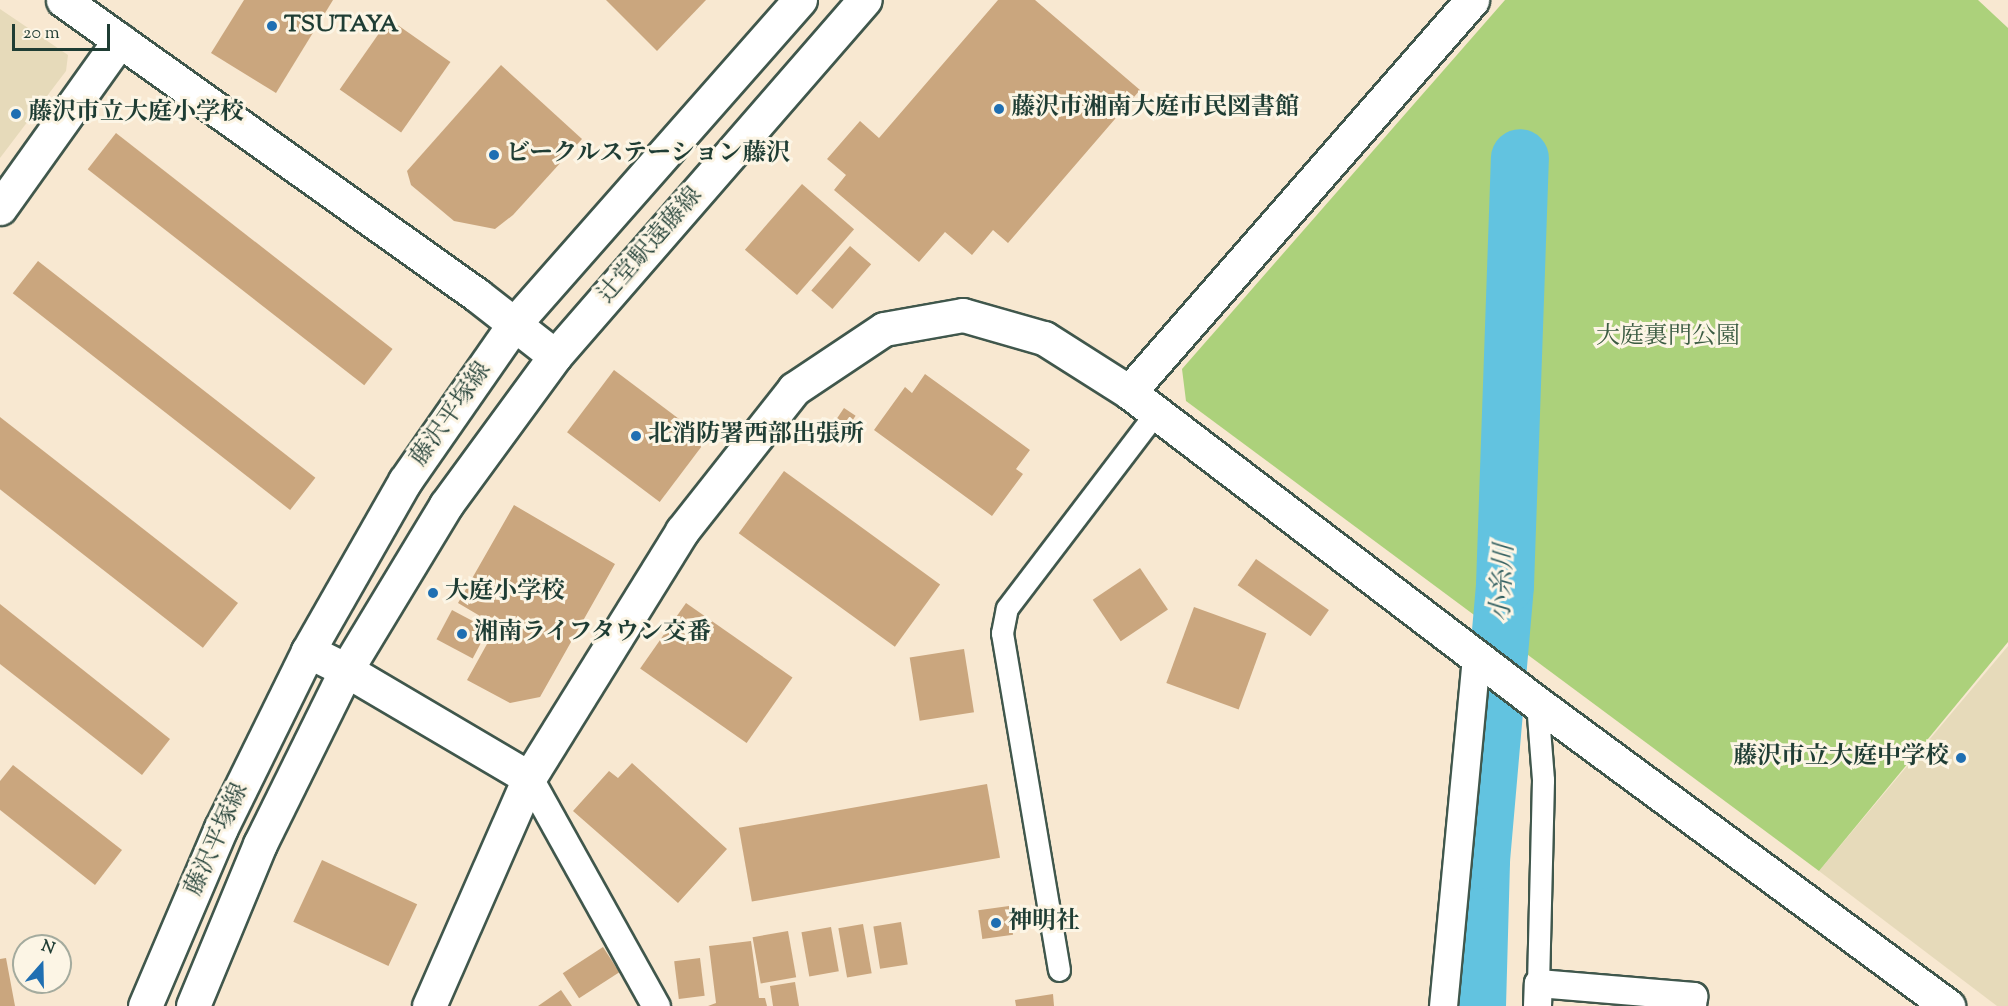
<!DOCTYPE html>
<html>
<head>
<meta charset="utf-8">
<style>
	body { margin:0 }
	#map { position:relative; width:2008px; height:1006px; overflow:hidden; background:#f8e8d1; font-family:"Sorts Mill Goudy","Noto Serif JP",serif }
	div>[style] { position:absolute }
	.built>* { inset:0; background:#e6daba }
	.green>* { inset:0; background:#acd17b }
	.river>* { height:58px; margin:-29px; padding:0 29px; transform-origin:29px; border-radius:29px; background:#62c3e0 }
	.building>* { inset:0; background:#caa67e; transform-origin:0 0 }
	.roads { filter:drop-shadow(2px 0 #40574c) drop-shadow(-2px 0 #40574c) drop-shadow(0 2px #40574c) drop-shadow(0 -2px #40574c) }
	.pedestrian>* { height:21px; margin:-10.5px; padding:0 10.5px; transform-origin:10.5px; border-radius:10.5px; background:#fff }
	.minor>* { height:27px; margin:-13.5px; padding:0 13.5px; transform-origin:13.5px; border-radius:13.5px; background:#fff }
	.tertiary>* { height:33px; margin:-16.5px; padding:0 16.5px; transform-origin:16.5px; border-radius:16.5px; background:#fff }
	.primary>* { height:33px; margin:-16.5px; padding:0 16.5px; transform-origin:16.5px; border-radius:16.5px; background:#fff }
	.dots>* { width:16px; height:16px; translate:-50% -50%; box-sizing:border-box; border:3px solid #fcf5e5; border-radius:50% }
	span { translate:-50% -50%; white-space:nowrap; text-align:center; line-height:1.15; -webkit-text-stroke:6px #fcf5e5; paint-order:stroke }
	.poi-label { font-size:24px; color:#1f3d34; font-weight:700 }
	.left { translate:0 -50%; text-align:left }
	.right { translate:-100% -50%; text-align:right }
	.street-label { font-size:24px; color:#1f3d34 }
	.park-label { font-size:24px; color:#3b5b42 }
	.water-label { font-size:26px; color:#305e5f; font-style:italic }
	.north { position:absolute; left:12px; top:934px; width:60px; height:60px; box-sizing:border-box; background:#fcf5e5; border:2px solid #a4ab9e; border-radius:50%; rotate:20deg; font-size:16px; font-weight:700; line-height:24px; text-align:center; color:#1f3d34 }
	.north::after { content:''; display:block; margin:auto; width:21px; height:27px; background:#1f6fb2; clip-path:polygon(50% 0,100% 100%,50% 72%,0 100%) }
	.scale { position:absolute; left:12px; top:24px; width:98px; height:27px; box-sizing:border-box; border:3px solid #1f3d34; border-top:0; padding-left:8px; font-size:18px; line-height:21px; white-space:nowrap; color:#1f3d34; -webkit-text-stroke:4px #fcf5e5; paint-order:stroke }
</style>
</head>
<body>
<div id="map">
	<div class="built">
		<i style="clip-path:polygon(0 9px,68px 55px,66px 71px,0 158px)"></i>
		<i style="clip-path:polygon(2008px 646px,2008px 1006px,1997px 1006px,1819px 871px)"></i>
	</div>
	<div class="green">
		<i style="clip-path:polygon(1505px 0,1978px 0,2008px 28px,2008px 642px,1819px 871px,1186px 401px,1182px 369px)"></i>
	</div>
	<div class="river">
		<i style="left:1477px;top:1006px;width:146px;rotate:-88.4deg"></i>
		<i style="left:1481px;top:860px;width:276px;rotate:-85deg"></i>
		<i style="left:1505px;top:585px;width:427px;rotate:-88deg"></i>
	</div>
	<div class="building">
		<i style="clip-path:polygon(244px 0,333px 0,276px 93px,211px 53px)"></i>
		<i style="clip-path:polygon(606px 0,706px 0,657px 51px)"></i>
		<i style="clip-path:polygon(998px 0,1035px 0,1140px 90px,1008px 243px,993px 230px,972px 255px,945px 232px,919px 262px,834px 190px,846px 175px,827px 159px,860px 121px,879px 138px)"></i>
		<i style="left:389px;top:19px;width:75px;height:86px;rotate:35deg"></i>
		<i style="clip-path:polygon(501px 65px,582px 139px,513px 215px,495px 229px,454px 221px,411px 185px,407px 171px)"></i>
		<i style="left:116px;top:133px;width:351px;height:46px;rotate:38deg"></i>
		<i style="left:802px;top:184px;width:69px;height:87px;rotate:41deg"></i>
		<i style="left:850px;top:246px;width:28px;height:59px;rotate:41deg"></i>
		<i style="left:38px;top:261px;width:352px;height:41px;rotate:38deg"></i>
		<i style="left:614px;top:370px;width:116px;height:78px;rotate:37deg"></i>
		<i style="clip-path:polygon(925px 374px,1030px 450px,1016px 469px,1023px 474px,992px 516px,874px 430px,905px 387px,912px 393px)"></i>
		<i style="left:844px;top:408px;width:14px;height:34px;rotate:34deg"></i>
		<i style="left:0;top:417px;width:302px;height:57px;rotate:38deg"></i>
		<i style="left:784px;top:471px;width:193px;height:77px;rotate:36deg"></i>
		<i style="clip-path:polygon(514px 505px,615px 564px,540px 697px,510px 703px,467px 680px,497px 626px,458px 603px)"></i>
		<i style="left:1256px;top:559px;width:89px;height:32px;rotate:35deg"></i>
		<i style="left:1140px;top:568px;width:50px;height:57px;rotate:56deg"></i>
		<i style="left:686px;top:603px;width:130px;height:80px;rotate:35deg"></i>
		<i style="clip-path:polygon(0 604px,170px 739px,142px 775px,0 664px)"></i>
		<i style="left:1194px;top:607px;width:77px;height:81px;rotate:20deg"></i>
		<i style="left:452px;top:610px;width:41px;height:33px;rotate:28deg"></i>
		<i style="left:964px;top:649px;width:64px;height:55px;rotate:81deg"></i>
		<i style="clip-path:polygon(632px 763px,727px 849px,678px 903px,573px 811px,609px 771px,618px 778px)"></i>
		<i style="clip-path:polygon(13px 765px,122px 850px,95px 885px,0 810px,0 781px)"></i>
		<i style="left:987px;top:784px;width:75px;height:252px;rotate:80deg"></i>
		<i style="left:322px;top:860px;width:105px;height:68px;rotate:25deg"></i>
		<i style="left:1009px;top:906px;width:29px;height:31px;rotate:82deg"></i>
		<i style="left:901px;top:922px;width:43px;height:28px;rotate:81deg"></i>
		<i style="left:863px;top:924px;width:50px;height:25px;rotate:80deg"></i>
		<i style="left:831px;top:927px;width:45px;height:30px;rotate:80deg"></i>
		<i style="left:788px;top:931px;width:47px;height:36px;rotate:80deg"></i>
		<i style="clip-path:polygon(751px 941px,759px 998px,765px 998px,767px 1006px,708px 1006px,716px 1003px,709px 946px)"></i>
		<i style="left:603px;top:947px;width:30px;height:48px;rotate:57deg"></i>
		<i style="clip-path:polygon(6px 958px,15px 1006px,0 1006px,0 959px)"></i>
		<i style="left:700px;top:958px;width:38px;height:26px;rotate:83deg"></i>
		<i style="clip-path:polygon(795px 982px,799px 1006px,773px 1006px,770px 986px)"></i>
		<i style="clip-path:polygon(561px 990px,572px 1006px,538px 1006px)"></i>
		<i style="clip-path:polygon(1053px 994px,1054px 1006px,1016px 1006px,1015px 1000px)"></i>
	</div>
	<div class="roads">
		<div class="pedestrian">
			<i style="left:1537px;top:703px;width:77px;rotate:85.5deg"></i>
			<i style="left:1543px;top:780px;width:203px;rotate:91.4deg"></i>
			<i style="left:1059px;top:970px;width:342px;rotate:-99.6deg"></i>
			<i style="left:1002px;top:633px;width:25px;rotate:-79deg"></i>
			<i style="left:1007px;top:608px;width:244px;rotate:-52.7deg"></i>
		</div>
		<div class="minor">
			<i style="left:529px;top:778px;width:261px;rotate:60.9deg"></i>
			<i style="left:1443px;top:1006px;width:353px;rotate:-84.6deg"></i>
			<i style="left:1537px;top:1006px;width:23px;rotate:-88deg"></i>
			<i style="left:1538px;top:983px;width:156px;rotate:4.8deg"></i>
			<i style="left:1693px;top:996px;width:10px;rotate:96deg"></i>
		</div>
		<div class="tertiary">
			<i style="left:0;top:208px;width:206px;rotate:-54.5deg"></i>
			<i style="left:515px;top:323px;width:431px;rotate:-48.6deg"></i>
			<i style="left:555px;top:356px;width:472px;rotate:-49deg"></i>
			<i style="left:1129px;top:392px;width:521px;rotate:-48.81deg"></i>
			<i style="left:308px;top:651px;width:42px;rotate:26.6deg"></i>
			<i style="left:346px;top:670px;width:212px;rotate:30.5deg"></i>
			<i style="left:429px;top:1006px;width:249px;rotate:-66.3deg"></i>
			<i style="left:529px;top:778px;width:291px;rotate:-58.2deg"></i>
			<i style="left:682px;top:531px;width:181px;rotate:-51.7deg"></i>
			<i style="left:794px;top:389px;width:108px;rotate:-33.7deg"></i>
			<i style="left:884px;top:329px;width:80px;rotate:-10deg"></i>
			<i style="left:963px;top:315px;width:84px;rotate:15.9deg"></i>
			<i style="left:1044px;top:338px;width:101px;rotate:32.4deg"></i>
			<i style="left:1129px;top:392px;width:513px;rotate:37.32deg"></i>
			<i style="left:1537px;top:703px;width:511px;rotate:36.4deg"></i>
		</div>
		<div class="primary">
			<i style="left:63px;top:0;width:508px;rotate:35.47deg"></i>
			<i style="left:477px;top:295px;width:99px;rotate:38deg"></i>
			<i style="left:555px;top:356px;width:185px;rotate:126.2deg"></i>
			<i style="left:446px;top:505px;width:193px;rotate:121.2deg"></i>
			<i style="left:346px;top:670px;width:194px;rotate:116.3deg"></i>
			<i style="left:260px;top:844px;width:175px;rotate:112.5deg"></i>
			<i style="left:145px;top:1006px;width:194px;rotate:-66.9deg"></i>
			<i style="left:221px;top:828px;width:197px;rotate:-63.8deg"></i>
			<i style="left:308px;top:651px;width:196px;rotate:-60.3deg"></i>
			<i style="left:405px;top:481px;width:193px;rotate:-55.2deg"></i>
		</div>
	</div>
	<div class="dots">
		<i style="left:272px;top:26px;background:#1f6fb2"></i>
		<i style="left:999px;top:109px;background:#1f6fb2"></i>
		<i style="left:16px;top:114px;background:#1f6fb2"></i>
		<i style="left:494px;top:155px;background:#1f6fb2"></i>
		<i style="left:636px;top:436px;background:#1f6fb2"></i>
		<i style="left:433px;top:593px;background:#1f6fb2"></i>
		<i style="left:462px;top:634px;background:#1f6fb2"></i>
		<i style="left:1961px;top:758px;background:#1f6fb2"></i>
		<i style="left:996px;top:923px;background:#1f6fb2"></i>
	</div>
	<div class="poi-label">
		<span class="left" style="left:284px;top:26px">TSUTAYA</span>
		<span class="left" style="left:1011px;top:109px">藤沢市湘南大庭市民図書館</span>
		<span class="left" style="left:28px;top:114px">藤沢市立大庭小学校</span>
		<span class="left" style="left:506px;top:155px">ビークルステーション藤沢</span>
		<span class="left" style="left:648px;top:436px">北消防署西部出張所</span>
		<span class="left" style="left:445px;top:593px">大庭小学校</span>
		<span class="left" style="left:474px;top:634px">湘南ライフタウン交番</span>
		<span class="right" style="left:1949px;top:758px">藤沢市立大庭中学校</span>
		<span class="left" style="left:1008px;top:923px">神明社</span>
	</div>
	<div class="street-label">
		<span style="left:651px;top:246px;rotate:-49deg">辻堂駅遠藤線</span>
		<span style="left:452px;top:415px;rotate:-55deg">藤沢平塚線</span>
		<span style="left:218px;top:840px;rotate:-66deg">藤沢平塚線</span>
	</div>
	<div class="park-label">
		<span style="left:1668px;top:338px">大庭裏門公園</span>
	</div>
	<div class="water-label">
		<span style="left:1504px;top:583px;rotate:-87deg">小糸川</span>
	</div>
	<div class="north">N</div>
	<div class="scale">20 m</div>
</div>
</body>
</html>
